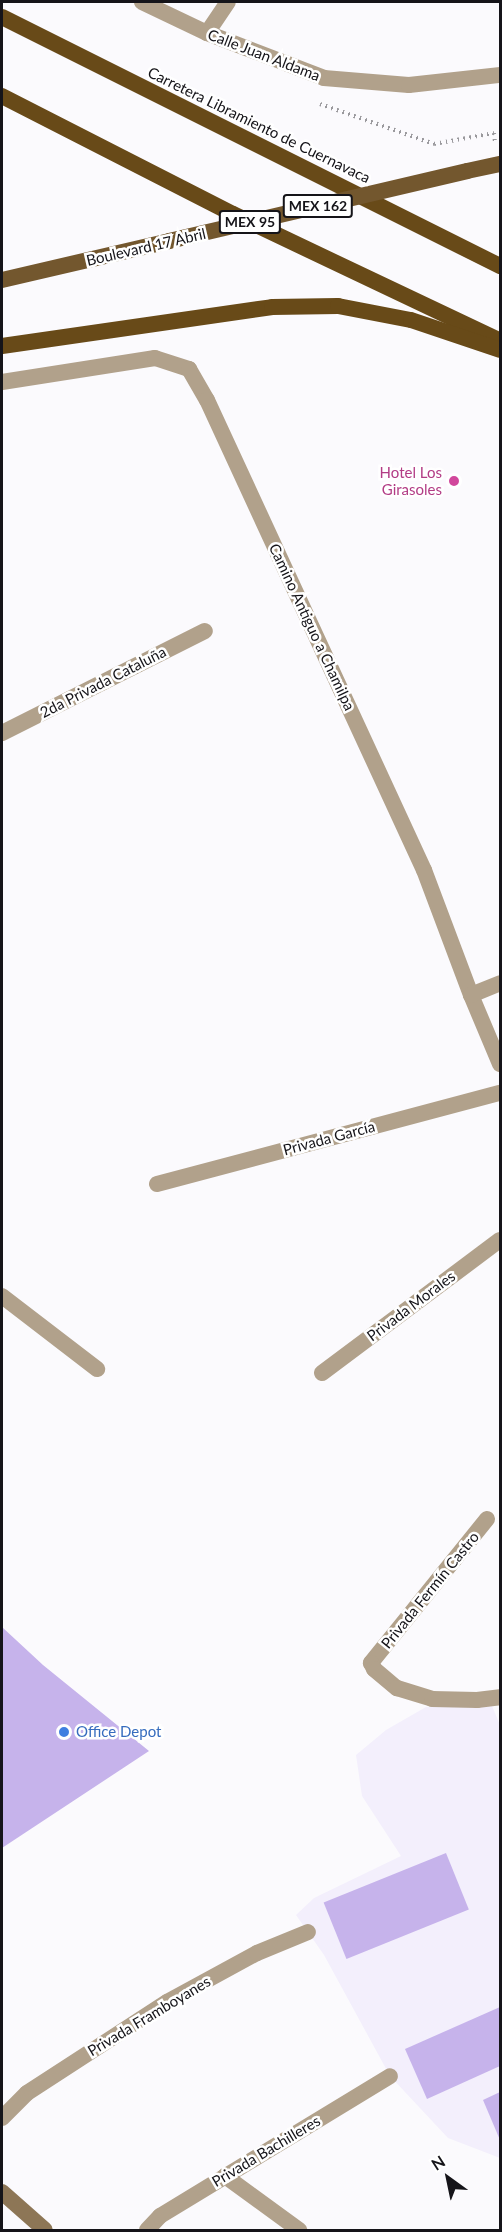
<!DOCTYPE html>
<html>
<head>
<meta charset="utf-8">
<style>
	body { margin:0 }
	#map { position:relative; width:502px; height:2232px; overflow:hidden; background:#fbfafd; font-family:Lato,sans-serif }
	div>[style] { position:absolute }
	.built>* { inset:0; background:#f3effc }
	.building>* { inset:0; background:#c6b3eb; transform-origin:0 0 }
	.path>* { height:4px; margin-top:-2px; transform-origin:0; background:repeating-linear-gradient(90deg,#9a999d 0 1.5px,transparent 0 6px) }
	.minor>* { height:16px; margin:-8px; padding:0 8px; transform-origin:8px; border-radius:8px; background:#b1a18b }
	.secondary>* { height:16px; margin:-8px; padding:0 8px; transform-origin:8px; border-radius:8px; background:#8d7656 }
	.primary>* { height:16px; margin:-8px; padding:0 8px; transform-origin:8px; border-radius:8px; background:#73572e }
	.trunk>* { height:16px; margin:-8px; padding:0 8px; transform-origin:8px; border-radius:8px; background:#684a18 }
	.primary-bridge>* { height:16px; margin:-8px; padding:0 8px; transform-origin:8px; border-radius:8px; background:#73572e }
	.dots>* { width:16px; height:16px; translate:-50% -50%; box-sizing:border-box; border:3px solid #fff; border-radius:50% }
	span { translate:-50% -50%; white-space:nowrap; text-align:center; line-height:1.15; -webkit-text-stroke:5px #fff; paint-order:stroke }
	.shield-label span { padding:2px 4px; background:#fff; border:2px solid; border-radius:4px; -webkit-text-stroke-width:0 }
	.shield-label { font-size:14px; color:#151419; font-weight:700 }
	.street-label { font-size:15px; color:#151419 }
	.hotel-label { font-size:15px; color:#b23c85 }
	.right { translate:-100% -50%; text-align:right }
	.shop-label { font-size:15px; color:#366cbe }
	.left { translate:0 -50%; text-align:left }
	.frame { position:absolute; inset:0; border:3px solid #151419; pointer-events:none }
	.north { position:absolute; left:418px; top:2148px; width:60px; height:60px; -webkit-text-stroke:4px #fff; paint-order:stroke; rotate:327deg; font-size:16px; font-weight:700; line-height:24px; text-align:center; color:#151419 }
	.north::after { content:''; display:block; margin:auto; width:21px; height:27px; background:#151419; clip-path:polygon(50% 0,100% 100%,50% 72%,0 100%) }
</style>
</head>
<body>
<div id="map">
	<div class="built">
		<i style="clip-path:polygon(492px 1706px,500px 1725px,500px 2158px,448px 2138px,390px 2076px,324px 1955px,296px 1915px,314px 1898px,401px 1856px,362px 1796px,356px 1755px,386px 1730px,426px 1707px)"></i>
	</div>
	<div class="building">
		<i style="clip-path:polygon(2px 1627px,43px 1665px,149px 1751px,2px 1848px)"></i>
		<i style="left:446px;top:1853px;width:61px;height:132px;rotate:68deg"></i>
		<i style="clip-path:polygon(500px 2007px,500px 2066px,427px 2099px,405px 2049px)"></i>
		<i style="clip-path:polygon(500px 2092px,500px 2140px,483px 2100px)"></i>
	</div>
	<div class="path">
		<i style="left:320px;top:104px;width:121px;rotate:19.3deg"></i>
		<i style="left:434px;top:144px;width:61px;rotate:-10.4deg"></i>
		<i style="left:494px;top:133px;width:9px;rotate:84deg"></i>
	</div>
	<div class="minor">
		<i style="left:142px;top:2px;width:72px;rotate:25.5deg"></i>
		<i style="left:207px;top:33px;width:125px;rotate:21deg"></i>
		<i style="left:324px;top:78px;width:85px;rotate:4.7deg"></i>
		<i style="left:409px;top:85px;width:92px;rotate:-6.3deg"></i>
		<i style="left:207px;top:33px;width:37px;rotate:-56deg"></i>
		<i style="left:2px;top:382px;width:155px;rotate:-8.9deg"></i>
		<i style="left:155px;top:358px;width:36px;rotate:18deg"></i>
		<i style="left:189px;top:369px;width:36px;rotate:60deg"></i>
		<i style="left:207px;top:400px;width:518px;rotate:65.22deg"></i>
		<i style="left:424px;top:870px;width:134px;rotate:69.4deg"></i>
		<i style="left:471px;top:995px;width:75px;rotate:67.2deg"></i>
		<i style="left:2px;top:733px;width:227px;rotate:-26.7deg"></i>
		<i style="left:471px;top:995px;width:31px;rotate:-22deg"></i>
		<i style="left:157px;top:1184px;width:355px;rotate:-14.9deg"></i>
		<i style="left:2px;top:1296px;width:120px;rotate:37.5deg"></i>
		<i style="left:322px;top:1373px;width:222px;rotate:-36.8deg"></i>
		<i style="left:487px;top:1519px;width:185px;rotate:128.9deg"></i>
		<i style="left:371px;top:1663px;width:7px;rotate:63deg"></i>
		<i style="left:374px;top:1669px;width:30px;rotate:40deg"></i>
		<i style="left:397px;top:1688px;width:37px;rotate:17deg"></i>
		<i style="left:432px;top:1699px;width:45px;rotate:1.3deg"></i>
		<i style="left:477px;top:1700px;width:23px;rotate:-7deg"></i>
		<i style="left:2px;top:2118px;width:35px;rotate:-45deg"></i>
		<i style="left:27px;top:2093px;width:167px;rotate:-33deg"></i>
		<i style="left:167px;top:2002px;width:102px;rotate:-28.6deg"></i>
		<i style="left:257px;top:1953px;width:55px;rotate:-22.4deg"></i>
		<i style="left:225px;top:2176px;width:92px;rotate:36.1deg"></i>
		<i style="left:147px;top:2230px;width:19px;rotate:-47deg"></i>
		<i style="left:160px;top:2216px;width:269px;rotate:-31.3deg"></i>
	</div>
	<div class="secondary">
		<i style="left:2px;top:2192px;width:57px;rotate:41.5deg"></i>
	</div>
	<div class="primary">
		<i style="left:467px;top:171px;width:34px;rotate:-12deg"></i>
		<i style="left:2px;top:280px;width:171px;rotate:-13.1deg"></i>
	</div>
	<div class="trunk">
		<i style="left:2px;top:17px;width:557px;rotate:26.57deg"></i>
		<i style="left:2px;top:96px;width:259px;rotate:27.1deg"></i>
		<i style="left:233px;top:214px;width:296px;rotate:25.4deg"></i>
		<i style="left:2px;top:346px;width:273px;rotate:-8.2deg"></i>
		<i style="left:272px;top:307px;width:66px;rotate:-0.9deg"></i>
		<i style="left:338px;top:306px;width:74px;rotate:10.9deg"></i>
		<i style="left:411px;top:320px;width:94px;rotate:18.6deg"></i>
	</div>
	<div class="primary-bridge">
		<i style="left:169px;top:241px;width:306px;rotate:-13.2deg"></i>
	</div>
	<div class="dots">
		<i style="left:454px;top:481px;background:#d1479c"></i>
		<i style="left:64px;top:1732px;background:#3f7fe0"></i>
	</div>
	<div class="shield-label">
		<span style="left:318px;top:206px">MEX 162</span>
		<span style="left:250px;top:222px">MEX 95</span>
	</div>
	<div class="street-label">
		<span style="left:264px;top:55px;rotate:21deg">Calle Juan Aldama</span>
		<span style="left:259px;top:125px;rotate:26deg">Carretera Libramiento de Cuernavaca</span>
		<span style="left:146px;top:247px;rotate:-13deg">Boulevard 17 Abril</span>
		<span style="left:312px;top:627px;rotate:65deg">Camino Antiguo a Chamilpa</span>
		<span style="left:103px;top:682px;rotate:-27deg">2da Privada Cataluña</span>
		<span style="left:329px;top:1138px;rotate:-15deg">Privada García</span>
		<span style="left:411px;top:1306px;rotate:-37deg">Privada Morales</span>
		<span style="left:430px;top:1590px;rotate:-51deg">Privada Fermín Castro</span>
		<span style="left:149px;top:2016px;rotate:-31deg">Privada Framboyanes</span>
		<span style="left:266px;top:2151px;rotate:-31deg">Privada Bachilleres</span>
	</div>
	<div class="hotel-label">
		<span class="right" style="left:442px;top:481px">Hotel Los<br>Girasoles</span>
	</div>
	<div class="shop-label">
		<span class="left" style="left:76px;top:1732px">Office Depot</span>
	</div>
	<div class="frame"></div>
	<div class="north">N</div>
</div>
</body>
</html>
